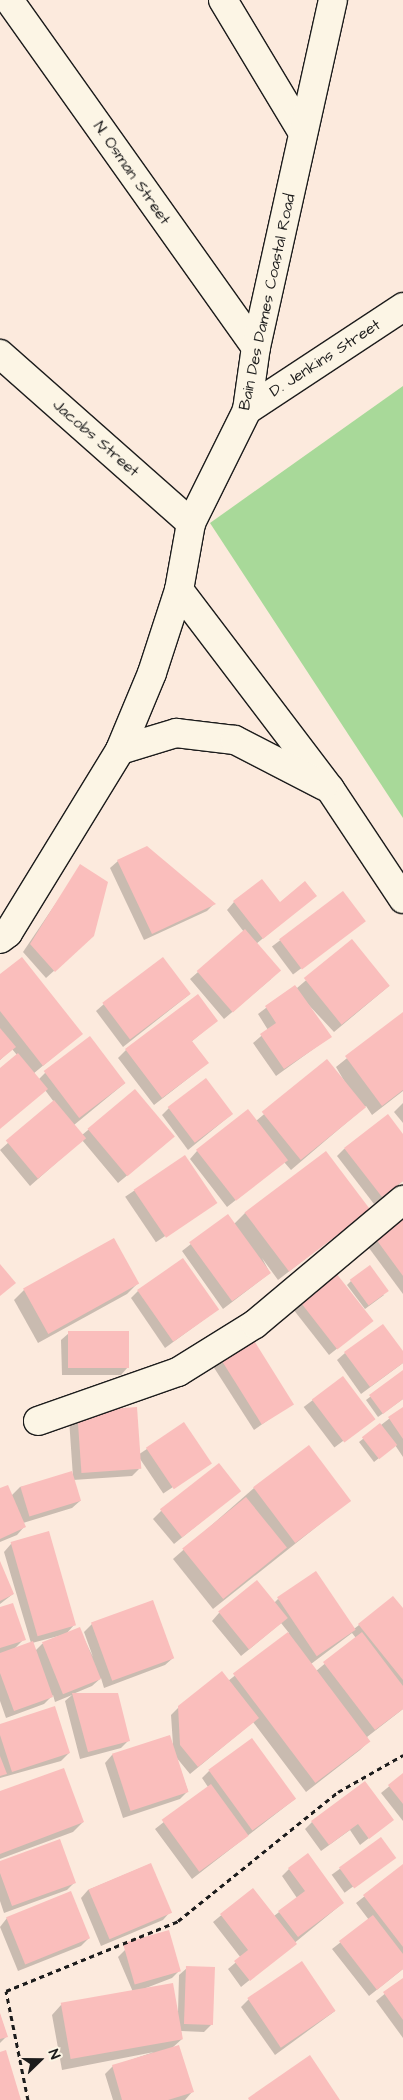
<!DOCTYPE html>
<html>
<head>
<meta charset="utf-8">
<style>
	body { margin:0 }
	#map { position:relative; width:403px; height:2100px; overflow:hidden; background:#fceadd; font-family:"Architects Daughter",sans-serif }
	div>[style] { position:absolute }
	.green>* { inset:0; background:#a8d999 }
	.shadow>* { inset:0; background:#0003; transform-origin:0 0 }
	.building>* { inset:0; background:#fabebc; transform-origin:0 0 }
	.path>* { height:3px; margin-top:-1.5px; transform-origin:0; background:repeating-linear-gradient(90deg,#1c1c1c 0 5px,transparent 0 9px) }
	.roads { filter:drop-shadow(1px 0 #1c1c1c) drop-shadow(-1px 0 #1c1c1c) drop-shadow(0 1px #1c1c1c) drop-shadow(0 -1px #1c1c1c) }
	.street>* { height:28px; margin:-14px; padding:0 14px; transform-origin:14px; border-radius:14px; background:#fcf5e5 }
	span { translate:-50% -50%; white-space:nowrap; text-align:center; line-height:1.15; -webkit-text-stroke:4px #fcf5e5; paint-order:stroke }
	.street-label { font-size:16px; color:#1c1c1c }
	.north { position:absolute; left:15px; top:2035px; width:50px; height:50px; -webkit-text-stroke:4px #fcf5e5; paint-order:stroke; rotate:68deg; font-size:14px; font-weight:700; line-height:20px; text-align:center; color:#1c1c1c }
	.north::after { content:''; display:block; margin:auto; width:18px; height:22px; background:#1c1c1c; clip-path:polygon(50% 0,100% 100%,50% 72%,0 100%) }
</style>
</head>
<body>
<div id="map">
	<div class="green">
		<i style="clip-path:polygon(403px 386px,403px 818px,210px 523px)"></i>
	</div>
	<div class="shadow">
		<i style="clip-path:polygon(118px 861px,214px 904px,207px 911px,144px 940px,110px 868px)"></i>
		<i style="clip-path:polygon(81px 866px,85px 943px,46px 978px,23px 952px)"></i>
		<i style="left:343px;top:893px;width:35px;height:89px;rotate:53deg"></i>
		<i style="clip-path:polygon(315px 896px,256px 944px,271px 979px,224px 1019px,190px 979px,244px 932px,227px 910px,234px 902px,280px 903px)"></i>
		<i style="clip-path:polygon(352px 941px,389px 986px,334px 1032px,305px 1001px,330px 1037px,276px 1076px,253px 1043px,268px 1030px,258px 1014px,295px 986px,297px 988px)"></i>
		<i style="clip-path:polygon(0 976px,81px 1034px,33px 1074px,38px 1080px,45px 1073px,125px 1083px,74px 1125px,82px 1135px,135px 1091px,165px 1144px,118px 1183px,82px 1140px,30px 1186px,0 1150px,54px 1102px,45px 1090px,0 1128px,0 1070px,17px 1055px,12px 1049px,0 1060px)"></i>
		<i style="clip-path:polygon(190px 994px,123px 1047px,96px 1011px,104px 1004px)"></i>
		<i style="clip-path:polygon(403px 1013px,403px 1091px,372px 1115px,366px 1106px,291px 1170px,284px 1162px,227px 1207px,190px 1159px,197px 1151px,256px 1121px,327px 1061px,346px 1084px,336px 1067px)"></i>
		<i style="clip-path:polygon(217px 1020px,191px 1042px,199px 1070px,154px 1105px,118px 1058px,126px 1050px)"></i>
		<i style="clip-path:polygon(403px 1103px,403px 1123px,394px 1112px)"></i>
		<i style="clip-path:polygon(169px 1108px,232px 1114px,188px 1150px,162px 1115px)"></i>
		<i style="clip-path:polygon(403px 1136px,403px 1181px,374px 1204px,337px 1156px,344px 1149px)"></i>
		<i style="left:184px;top:1157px;width:55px;height:71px;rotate:56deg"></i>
		<i style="clip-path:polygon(368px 1210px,278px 1280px,262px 1258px,270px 1273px,223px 1309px,182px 1251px,228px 1215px,234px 1224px,245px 1213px)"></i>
		<i style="clip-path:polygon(403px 1215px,403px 1294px,366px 1244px)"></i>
		<i style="clip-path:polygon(351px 1281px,384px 1295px,365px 1309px,347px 1285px)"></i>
		<i style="clip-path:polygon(137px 1284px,127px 1294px,38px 1343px,14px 1300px,24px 1290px)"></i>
		<i style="clip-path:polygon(138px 1291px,217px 1310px,165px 1348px,131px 1298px)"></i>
		<i style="clip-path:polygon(300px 1302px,363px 1328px,329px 1355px,293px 1309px)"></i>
		<i style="clip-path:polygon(69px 1333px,128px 1367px,121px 1375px,62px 1375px,61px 1340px)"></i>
		<i style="clip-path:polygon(345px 1353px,403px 1354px,403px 1363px,361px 1394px,337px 1360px)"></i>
		<i style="clip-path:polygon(219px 1355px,292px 1403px,254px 1430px,211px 1363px)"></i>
		<i style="clip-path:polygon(403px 1372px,403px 1399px,378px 1417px,366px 1400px)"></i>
		<i style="left:342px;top:1378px;width:51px;height:48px;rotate:53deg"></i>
		<i style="clip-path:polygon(403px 1408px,403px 1457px,395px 1445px,374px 1462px,359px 1442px)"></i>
		<i style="clip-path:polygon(77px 1412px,139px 1469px,132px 1476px,73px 1480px,80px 1501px,72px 1508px,23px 1523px,24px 1527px,17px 1535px,0 1542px,0 1489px,11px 1496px,20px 1487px,73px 1477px,69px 1419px)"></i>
		<i style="left:184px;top:1424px;width:46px;height:56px;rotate:56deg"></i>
		<i style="clip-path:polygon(309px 1447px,349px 1501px,213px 1609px,173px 1559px,254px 1488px)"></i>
		<i style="clip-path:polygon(239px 1491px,174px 1544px,153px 1519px,161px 1511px)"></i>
		<i style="clip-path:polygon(48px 1533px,75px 1624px,66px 1634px,32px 1643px,35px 1651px,42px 1644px,79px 1629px,93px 1657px,84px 1632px,92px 1624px,173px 1658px,165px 1665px,104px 1688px,101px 1678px,92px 1686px,73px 1694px,129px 1740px,121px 1748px,80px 1759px,65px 1701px,72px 1695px,55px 1702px,53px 1695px,44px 1704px,6px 1718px,0 1701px,0 1608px,24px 1639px,14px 1649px,31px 1643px,4px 1552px,11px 1544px)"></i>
		<i style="clip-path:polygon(0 1564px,13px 1594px,0 1604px)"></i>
		<i style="clip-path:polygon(evenodd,278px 1599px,354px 1629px,359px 1625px,403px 1610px,403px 1709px,367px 1737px,369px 1741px,360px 1750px,306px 1792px,253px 1722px,190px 1774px,176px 1757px,188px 1791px,180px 1799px,123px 1818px,105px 1763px,112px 1755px,169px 1736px,173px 1745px,171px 1715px,179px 1707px,228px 1681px,289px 1633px,281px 1623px,241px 1656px,212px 1621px,219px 1613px,274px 1603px,278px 1599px,352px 1633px,356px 1638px,316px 1671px,311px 1664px,352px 1633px)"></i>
		<i style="clip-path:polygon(0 1726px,69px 1753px,61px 1761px,0 1778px)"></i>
		<i style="clip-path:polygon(209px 1771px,295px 1799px,192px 1879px,155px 1829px,208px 1787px,202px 1778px)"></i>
		<i style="clip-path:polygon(403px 1775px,403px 1821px,381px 1793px)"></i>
		<i style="clip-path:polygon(0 1793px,83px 1822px,73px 1832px,0 1859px)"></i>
		<i style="clip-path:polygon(392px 1820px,360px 1845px,350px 1830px,321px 1851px,305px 1829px,312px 1822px)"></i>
		<i style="left:381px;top:1839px;width:22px;height:61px;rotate:54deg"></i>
		<i style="clip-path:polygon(0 1862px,75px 1882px,67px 1890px,4px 1913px,0 1901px)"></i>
		<i style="clip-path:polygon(150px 1864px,170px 1912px,163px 1920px,101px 1946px,81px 1898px,88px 1890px)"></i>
		<i style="clip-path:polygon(403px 1866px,403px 1969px,369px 1996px,332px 1949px,369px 1920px,356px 1903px)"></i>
		<i style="clip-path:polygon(289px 1869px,343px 1903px,241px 1987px,228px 1969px,241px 1958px,213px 1922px,253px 1889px,274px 1916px,297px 1898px,282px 1876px)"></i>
		<i style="clip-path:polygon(7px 1918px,89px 1938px,81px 1946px,18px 1971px,0 1927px)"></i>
		<i style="clip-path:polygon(126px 1949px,180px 1970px,172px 1978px,146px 1988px,178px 2012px,179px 1975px,187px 1968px,212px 2024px,204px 2032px,181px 2031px,182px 2039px,172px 2048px,192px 2092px,185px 2100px,113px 2100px,105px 2074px,113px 2066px,154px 2052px,62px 2070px,52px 2015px,61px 2005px,133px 1992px,118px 1957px)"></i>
		<i style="clip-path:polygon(403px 1979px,403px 2038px,376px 2001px)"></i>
		<i style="clip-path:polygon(249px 1999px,335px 2011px,275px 2055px,241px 2007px)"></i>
		<i style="clip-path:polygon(0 2015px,7px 2036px,0 2043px)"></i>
	</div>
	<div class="building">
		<i style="clip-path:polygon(147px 846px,216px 904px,152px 934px,117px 860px)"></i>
		<i style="clip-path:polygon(80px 864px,108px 882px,94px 936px,55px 972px,30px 944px)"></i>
		<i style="clip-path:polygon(262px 879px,280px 902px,305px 881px,317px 896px,263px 939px,233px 901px)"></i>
		<i style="left:343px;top:891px;width:38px;height:80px;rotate:53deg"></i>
		<i style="left:245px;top:929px;width:55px;height:64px;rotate:49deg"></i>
		<i style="left:352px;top:939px;width:60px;height:62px;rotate:51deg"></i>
		<i style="clip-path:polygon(22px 957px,83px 1034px,43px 1066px,0 1011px,0 974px)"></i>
		<i style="left:163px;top:957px;width:46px;height:76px;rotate:53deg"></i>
		<i style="clip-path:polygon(295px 985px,332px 1037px,284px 1069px,260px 1034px,276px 1023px,265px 1006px)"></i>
		<i style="clip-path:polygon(198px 994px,218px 1021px,192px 1041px,209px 1063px,162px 1098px,125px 1049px)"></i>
		<i style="clip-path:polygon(403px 1012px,403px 1090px,382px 1106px,345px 1056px)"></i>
		<i style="clip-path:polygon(0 1028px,16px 1047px,0 1060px)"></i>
		<i style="left:90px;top:1036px;width:59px;height:58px;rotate:53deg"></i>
		<i style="clip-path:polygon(18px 1053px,48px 1089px,0 1129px,0 1068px)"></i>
		<i style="left:327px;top:1059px;width:62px;height:84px;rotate:51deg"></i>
		<i style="left:206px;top:1078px;width:45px;height:48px;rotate:53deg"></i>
		<i style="left:135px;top:1089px;width:62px;height:62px;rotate:50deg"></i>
		<i style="left:54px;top:1100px;width:50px;height:63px;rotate:50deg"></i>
		<i style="left:248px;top:1109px;width:65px;height:66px;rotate:52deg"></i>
		<i style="clip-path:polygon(388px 1114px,403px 1134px,403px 1181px,382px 1197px,344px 1148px)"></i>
		<i style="left:326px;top:1151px;width:74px;height:102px;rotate:53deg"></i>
		<i style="left:185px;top:1155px;width:58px;height:62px;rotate:56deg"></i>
		<i style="clip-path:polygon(403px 1213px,403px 1276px,373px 1235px)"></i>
		<i style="left:228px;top:1214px;width:73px;height:48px;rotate:54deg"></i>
		<i style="left:114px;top:1238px;width:52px;height:104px;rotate:61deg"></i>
		<i style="left:183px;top:1258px;width:63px;height:56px;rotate:55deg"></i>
		<i style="clip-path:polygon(0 1264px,16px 1283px,0 1296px)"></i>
		<i style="left:370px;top:1265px;width:32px;height:25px;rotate:54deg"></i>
		<i style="left:336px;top:1273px;width:61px;height:46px;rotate:52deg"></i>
		<i style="clip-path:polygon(383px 1324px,403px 1351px,403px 1363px,370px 1387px,344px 1352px)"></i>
		<i style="left:68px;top:1331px;width:61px;height:37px"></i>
		<i style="left:250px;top:1334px;width:83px;height:38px;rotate:58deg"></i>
		<i style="clip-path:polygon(403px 1370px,403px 1399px,383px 1414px,369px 1395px)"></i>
		<i style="left:343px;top:1376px;width:54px;height:39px;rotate:53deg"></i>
		<i style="left:137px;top:1407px;width:62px;height:60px;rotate:86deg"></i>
		<i style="clip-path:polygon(403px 1407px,403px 1439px,388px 1417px)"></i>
		<i style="left:184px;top:1422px;width:50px;height:46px;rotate:56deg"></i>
		<i style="left:380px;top:1423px;width:28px;height:23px;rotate:52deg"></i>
		<i style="left:309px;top:1445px;width:70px;height:70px;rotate:53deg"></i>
		<i style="left:219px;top:1463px;width:36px;height:75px;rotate:52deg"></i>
		<i style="left:72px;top:1471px;width:31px;height:54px;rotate:73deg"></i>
		<i style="clip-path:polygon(8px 1485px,26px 1527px,0 1539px,0 1488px)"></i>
		<i style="left:246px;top:1497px;width:65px;height:82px;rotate:51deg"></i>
		<i style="left:49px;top:1531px;width:98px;height:40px;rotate:74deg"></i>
		<i style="clip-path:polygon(0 1561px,14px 1594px,0 1601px)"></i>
		<i style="left:316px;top:1571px;width:71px;height:47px;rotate:56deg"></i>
		<i style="left:257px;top:1580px;width:49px;height:50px;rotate:51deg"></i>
		<i style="clip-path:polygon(393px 1596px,403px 1608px,403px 1680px,358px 1624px)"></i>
		<i style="left:153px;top:1600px;width:62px;height:66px;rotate:70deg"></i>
		<i style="clip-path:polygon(13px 1603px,26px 1640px,0 1648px,0 1607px)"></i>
		<i style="left:80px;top:1627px;width:56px;height:41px;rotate:68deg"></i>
		<i style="left:288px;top:1632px;width:137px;height:69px;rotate:53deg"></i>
		<i style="clip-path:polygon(362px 1632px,403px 1686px,403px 1709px,375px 1730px,323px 1662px)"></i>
		<i style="clip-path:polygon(33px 1641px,53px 1697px,14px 1711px,0 1673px,0 1653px)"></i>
		<i style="clip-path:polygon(222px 1671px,259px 1718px,198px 1767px,180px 1745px,178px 1706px)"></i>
		<i style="clip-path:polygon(72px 1693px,118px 1693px,130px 1741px,88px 1752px)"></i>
		<i style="clip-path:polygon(55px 1706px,70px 1753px,12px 1772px,0 1735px,0 1724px)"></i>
		<i style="left:170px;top:1735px;width:60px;height:61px;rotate:72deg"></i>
		<i style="left:252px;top:1738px;width:75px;height:54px;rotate:54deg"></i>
		<i style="clip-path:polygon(0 1756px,7px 1774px,0 1776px)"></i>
		<i style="clip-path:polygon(64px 1768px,84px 1822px,0 1854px,0 1791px)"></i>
		<i style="clip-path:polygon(403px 1773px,403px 1804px,388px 1785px)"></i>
		<i style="clip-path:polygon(365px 1781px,394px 1820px,369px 1839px,358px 1824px,329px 1845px,311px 1821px)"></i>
		<i style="left:211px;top:1784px;width:64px;height:61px;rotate:54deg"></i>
		<i style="left:381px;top:1837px;width:26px;height:52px;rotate:54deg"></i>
		<i style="clip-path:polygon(60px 1839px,76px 1883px,12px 1906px,0 1873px,0 1861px)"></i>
		<i style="clip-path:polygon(308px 1853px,344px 1903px,298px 1937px,278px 1911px,305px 1891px,288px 1868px)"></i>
		<i style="left:151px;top:1863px;width:54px;height:68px;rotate:67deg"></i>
		<i style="clip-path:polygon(403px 1864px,403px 1947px,363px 1895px)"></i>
		<i style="clip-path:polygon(253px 1888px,297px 1944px,250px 1981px,234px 1961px,248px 1950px,220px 1914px)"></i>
		<i style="left:71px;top:1891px;width:51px;height:70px;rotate:68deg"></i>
		<i style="clip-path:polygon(373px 1915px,403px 1954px,403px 1969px,377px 1990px,339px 1941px)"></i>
		<i style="left:169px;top:1930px;width:43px;height:48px;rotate:74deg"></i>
		<i style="left:302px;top:1961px;width:60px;height:66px;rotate:56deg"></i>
		<i style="left:186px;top:1966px;width:29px;height:58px;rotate:2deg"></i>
		<i style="clip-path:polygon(403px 1978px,403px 2020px,383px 1992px)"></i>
		<i style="left:173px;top:1983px;width:57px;height:114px;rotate:80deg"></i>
		<i style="clip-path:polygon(0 2013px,8px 2037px,0 2039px)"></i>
		<i style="clip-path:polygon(179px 2045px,194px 2092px,168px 2100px,122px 2100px,112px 2065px)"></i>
		<i style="clip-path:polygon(6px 2050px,21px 2100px,0 2100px,0 2052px)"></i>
		<i style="clip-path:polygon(310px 2055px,340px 2100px,249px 2100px,248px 2098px)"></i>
	</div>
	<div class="path">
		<i style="left:28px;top:2100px;width:111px;rotate:-101.4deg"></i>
		<i style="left:6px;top:1991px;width:186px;rotate:-22.1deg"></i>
		<i style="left:178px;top:1921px;width:206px;rotate:-38.9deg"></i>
		<i style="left:338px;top:1792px;width:75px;rotate:-29.6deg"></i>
	</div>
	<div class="roads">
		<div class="street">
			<i style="left:9px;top:0;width:426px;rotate:54.6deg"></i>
			<i style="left:223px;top:0;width:155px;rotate:59deg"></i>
			<i style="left:0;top:354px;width:255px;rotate:41.5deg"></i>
			<i style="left:247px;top:410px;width:187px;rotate:-33.4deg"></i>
			<i style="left:179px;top:590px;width:250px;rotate:52.8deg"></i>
			<i style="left:330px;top:789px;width:132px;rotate:56.4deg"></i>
			<i style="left:120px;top:750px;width:59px;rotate:-16.9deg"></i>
			<i style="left:176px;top:733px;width:59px;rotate:6.8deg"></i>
			<i style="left:235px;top:740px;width:100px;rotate:27.3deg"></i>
			<i style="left:0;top:939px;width:10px;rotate:-37deg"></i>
			<i style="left:8px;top:933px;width:215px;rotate:-58.5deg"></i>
			<i style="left:120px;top:750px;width:83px;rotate:-67.4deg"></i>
			<i style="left:152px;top:673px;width:87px;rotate:-72deg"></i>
			<i style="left:179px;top:590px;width:68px;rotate:-79.8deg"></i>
			<i style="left:191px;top:523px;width:126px;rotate:-63.6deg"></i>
			<i style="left:247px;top:410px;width:64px;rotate:-81.9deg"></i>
			<i style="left:256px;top:347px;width:355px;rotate:-77.5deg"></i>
			<i style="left:38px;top:1421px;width:148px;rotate:-19.3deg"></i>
			<i style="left:178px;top:1372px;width:91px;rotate:-31.9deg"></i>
			<i style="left:255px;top:1324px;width:193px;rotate:-40deg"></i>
		</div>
	</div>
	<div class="street-label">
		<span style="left:132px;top:173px;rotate:55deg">N. Osman Street</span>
		<span style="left:267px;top:302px;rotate:-78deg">Bain Des Dames Coastal Road</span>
		<span style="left:325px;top:358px;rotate:-33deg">D. Jenkins Street</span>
		<span style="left:96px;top:438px;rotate:41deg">Jacobs Street</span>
	</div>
	<div class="north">N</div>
</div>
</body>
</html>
